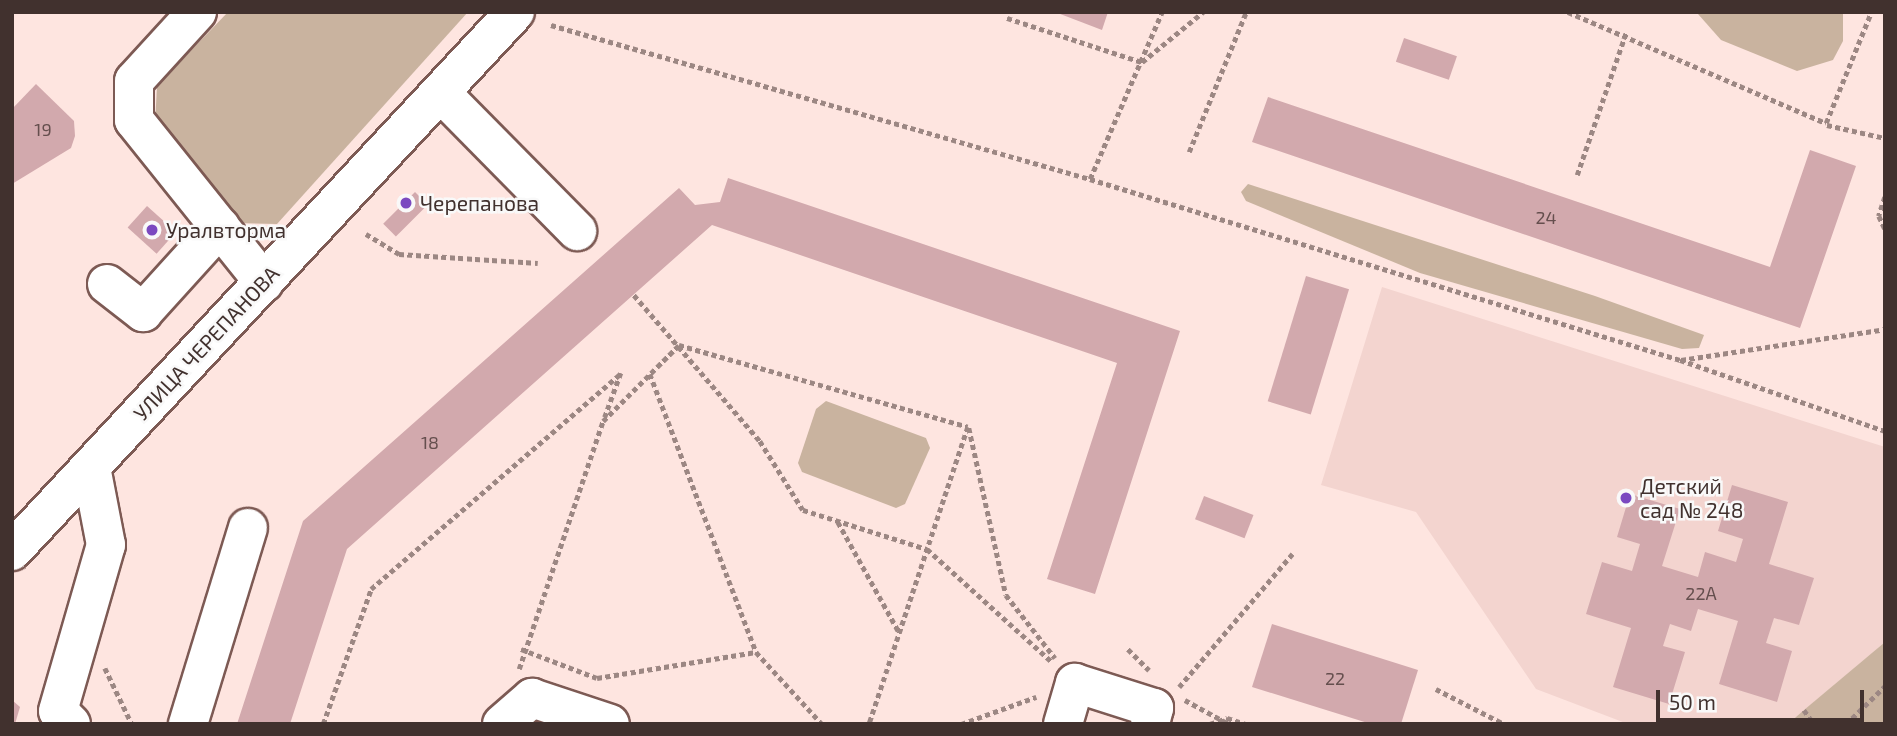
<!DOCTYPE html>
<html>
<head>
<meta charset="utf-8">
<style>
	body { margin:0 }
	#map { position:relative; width:1897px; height:736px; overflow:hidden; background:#fee5e0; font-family:"Exo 2",sans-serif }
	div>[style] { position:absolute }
	.built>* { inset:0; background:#f3d4cf }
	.green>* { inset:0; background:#c9b39f }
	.building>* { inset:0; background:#d2a9ad; transform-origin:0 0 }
	.path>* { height:4.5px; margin-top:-2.25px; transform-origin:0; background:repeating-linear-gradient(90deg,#9c8783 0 5px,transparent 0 8.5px) }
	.roads { filter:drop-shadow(2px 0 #7d5a54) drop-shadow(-2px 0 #7d5a54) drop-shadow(0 2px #7d5a54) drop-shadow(0 -2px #7d5a54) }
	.minor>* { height:38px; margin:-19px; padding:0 19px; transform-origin:19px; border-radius:19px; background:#fff }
	.major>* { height:38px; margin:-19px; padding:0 19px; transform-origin:19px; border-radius:19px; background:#fff }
	.dots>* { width:19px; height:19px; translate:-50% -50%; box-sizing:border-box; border:4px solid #f9f9f9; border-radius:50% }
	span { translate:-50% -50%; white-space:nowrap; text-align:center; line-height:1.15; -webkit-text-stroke:5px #f9f9f9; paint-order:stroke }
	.number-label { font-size:18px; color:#654f4e }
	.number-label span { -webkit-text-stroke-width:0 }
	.poi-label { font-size:21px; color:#41312e }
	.left { translate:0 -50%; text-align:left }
	.street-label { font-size:21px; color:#41312e }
	.frame { position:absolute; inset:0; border:14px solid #41312e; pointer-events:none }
	.scale { position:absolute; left:1656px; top:690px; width:208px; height:32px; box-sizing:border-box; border:4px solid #41312e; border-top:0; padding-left:9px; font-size:21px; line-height:24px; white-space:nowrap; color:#41312e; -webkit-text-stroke:5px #f9f9f9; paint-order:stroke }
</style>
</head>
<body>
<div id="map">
	<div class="built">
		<i style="clip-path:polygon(1382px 287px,1885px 447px,1885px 642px,1788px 724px,1628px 724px,1536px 689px,1416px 512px,1321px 485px)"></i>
	</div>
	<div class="green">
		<i style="clip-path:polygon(228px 12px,468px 12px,277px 224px,235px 223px,155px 124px,157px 86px)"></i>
		<i style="clip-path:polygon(1843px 12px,1843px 41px,1833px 60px,1797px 71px,1721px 40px,1698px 14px)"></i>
		<i style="clip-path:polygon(1248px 184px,1595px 296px,1704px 335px,1699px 348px,1682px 349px,1420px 273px,1246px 201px,1241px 192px)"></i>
		<i style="clip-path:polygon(826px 401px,926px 438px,930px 448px,905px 504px,896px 508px,802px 472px,798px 463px,816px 409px)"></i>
		<i style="clip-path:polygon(1885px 642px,1885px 724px,1788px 724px,1804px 710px)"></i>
	</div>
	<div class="building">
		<i style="clip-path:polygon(1055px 12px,1108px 12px,1102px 30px)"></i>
		<i style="left:1404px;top:38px;width:56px;height:25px;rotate:19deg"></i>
		<i style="clip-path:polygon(36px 84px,74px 121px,75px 136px,71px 148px,12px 184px,12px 109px)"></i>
		<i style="clip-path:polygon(1268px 97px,1770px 267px,1810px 150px,1856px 166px,1800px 328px,1252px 142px)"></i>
		<i style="clip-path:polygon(728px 178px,1180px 331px,1095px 594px,1047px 579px,1117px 363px,712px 225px,347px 549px,290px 724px,237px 724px,303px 521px,679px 188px,695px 205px,720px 202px)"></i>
		<i style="left:415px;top:192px;width:18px;height:45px;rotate:45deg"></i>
		<i style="left:147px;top:206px;width:39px;height:29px;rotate:42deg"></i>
		<i style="left:1306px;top:276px;width:45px;height:131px;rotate:17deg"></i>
		<i style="clip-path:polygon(1732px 485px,1788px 502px,1769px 564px,1814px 578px,1799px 625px,1774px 618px,1766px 643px,1792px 651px,1777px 702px,1719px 684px,1738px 621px,1698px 609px,1691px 631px,1670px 624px,1663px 646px,1685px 652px,1669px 704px,1613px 687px,1631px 628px,1586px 614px,1602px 562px,1632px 571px,1640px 544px,1617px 537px,1630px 494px,1680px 509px,1662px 566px,1698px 577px,1705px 552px,1736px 562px,1743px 539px,1718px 531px)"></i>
		<i style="left:1204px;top:496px;width:53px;height:25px;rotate:21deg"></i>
		<i style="clip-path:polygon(1272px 624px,1418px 670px,1401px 724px,1371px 724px,1252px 687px)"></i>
		<i style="clip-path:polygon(12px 700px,20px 707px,15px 724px,12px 724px)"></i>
	</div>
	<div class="path">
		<i style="left:1568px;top:12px;width:281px;rotate:23.3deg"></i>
		<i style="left:1826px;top:123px;width:117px;rotate:-67.8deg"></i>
		<i style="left:1007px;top:18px;width:142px;rotate:18.1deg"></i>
		<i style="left:1142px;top:62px;width:79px;rotate:-39.3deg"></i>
		<i style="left:551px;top:25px;width:561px;rotate:15.95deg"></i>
		<i style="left:1090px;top:179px;width:617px;rotate:17.05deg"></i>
		<i style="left:1680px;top:360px;width:217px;rotate:19.1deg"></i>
		<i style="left:1827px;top:125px;width:59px;rotate:12.6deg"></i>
		<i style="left:1189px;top:152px;width:151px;rotate:-67.8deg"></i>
		<i style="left:1577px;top:175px;width:150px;rotate:-71deg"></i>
		<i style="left:1090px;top:179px;width:182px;rotate:-66.7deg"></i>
		<i style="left:1885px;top:197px;width:20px;rotate:108deg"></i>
		<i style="left:1879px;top:216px;width:14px;rotate:65deg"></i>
		<i style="left:366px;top:234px;width:39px;rotate:31deg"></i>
		<i style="left:399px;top:254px;width:139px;rotate:3.7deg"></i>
		<i style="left:634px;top:295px;width:193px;rotate:49.2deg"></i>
		<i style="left:760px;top:441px;width:81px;rotate:58.1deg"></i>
		<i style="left:803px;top:510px;width:130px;rotate:17.5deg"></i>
		<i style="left:927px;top:549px;width:167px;rotate:42.1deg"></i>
		<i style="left:1681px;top:360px;width:206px;rotate:-8.6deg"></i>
		<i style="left:650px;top:374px;width:298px;rotate:69.1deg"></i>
		<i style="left:756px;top:652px;width:98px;rotate:47.5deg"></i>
		<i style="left:969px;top:428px;width:171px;rotate:77.5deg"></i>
		<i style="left:1006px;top:595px;width:80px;rotate:52.1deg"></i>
		<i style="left:838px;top:522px;width:126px;rotate:61deg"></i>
		<i style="left:521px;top:649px;width:81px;rotate:20.9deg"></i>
		<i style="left:597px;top:678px;width:161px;rotate:-9.3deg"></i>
		<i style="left:1128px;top:649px;width:30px;rotate:45deg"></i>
		<i style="left:105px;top:668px;width:62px;rotate:64.3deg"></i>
		<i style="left:519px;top:669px;width:262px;rotate:-71.3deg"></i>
		<i style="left:603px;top:421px;width:107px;rotate:-45deg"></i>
		<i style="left:679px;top:345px;width:300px;rotate:15.8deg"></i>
		<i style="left:968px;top:427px;width:313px;rotate:108.4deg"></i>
		<i style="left:1179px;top:687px;width:175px;rotate:-49.6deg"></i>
		<i style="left:1436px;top:689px;width:76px;rotate:27.2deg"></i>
		<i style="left:1185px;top:700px;width:50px;rotate:28.6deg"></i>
		<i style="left:1804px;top:710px;width:17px;rotate:54deg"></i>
		<i style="left:323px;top:724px;width:143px;rotate:-70.4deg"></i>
		<i style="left:371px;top:589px;width:330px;rotate:-40.8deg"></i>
		<i style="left:621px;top:373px;width:47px;rotate:110deg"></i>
		<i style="left:961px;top:724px;width:80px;rotate:-19.8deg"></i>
		<i style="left:1210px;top:724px;width:18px;rotate:-19deg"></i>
		<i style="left:1227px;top:718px;width:20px;rotate:18deg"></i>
		<i style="left:1846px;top:724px;width:54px;rotate:-44.3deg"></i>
	</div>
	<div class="roads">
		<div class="minor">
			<i style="left:197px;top:12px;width:93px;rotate:132.4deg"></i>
			<i style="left:134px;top:81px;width:39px;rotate:90deg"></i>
			<i style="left:134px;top:120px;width:208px;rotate:51.3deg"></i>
			<i style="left:441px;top:93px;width:194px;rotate:45.4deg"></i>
			<i style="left:107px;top:284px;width:46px;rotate:37.9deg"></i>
			<i style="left:143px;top:312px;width:115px;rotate:-47.8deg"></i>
			<i style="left:71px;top:724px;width:18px;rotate:-135deg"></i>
			<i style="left:58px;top:711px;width:173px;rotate:-73.9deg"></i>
			<i style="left:106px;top:545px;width:79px;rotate:-100.9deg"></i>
			<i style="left:188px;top:724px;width:205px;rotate:-73deg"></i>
			<i style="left:502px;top:724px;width:40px;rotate:-41deg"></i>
			<i style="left:532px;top:698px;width:82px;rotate:18.4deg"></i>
			<i style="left:1063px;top:724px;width:43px;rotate:-73.7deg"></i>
			<i style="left:1075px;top:683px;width:83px;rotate:17.6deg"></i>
			<i style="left:1154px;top:708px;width:16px;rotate:104deg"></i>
		</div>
		<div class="major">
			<i style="left:12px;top:551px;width:737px;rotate:-46.98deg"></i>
		</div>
	</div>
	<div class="dots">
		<i style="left:406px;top:203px;background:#7b49c0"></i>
		<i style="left:152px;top:230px;background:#7b49c0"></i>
		<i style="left:1626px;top:498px;background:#7b49c0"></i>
	</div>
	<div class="number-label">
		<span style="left:43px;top:129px">19</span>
		<span style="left:1546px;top:217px">24</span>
		<span style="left:430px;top:442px">18</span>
		<span style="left:1701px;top:593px">22А</span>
		<span style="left:1335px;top:678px">22</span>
	</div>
	<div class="poi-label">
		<span class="left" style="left:420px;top:203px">Черепанова</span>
		<span class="left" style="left:166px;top:230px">Уралвторма</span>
		<span class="left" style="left:1640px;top:498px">Детский<br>сад № 248</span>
	</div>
	<div class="street-label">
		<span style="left:206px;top:343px;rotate:-47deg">УЛИЦА ЧЕРЕПАНОВА</span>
	</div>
	<div class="frame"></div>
	<div class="scale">50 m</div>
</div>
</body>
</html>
